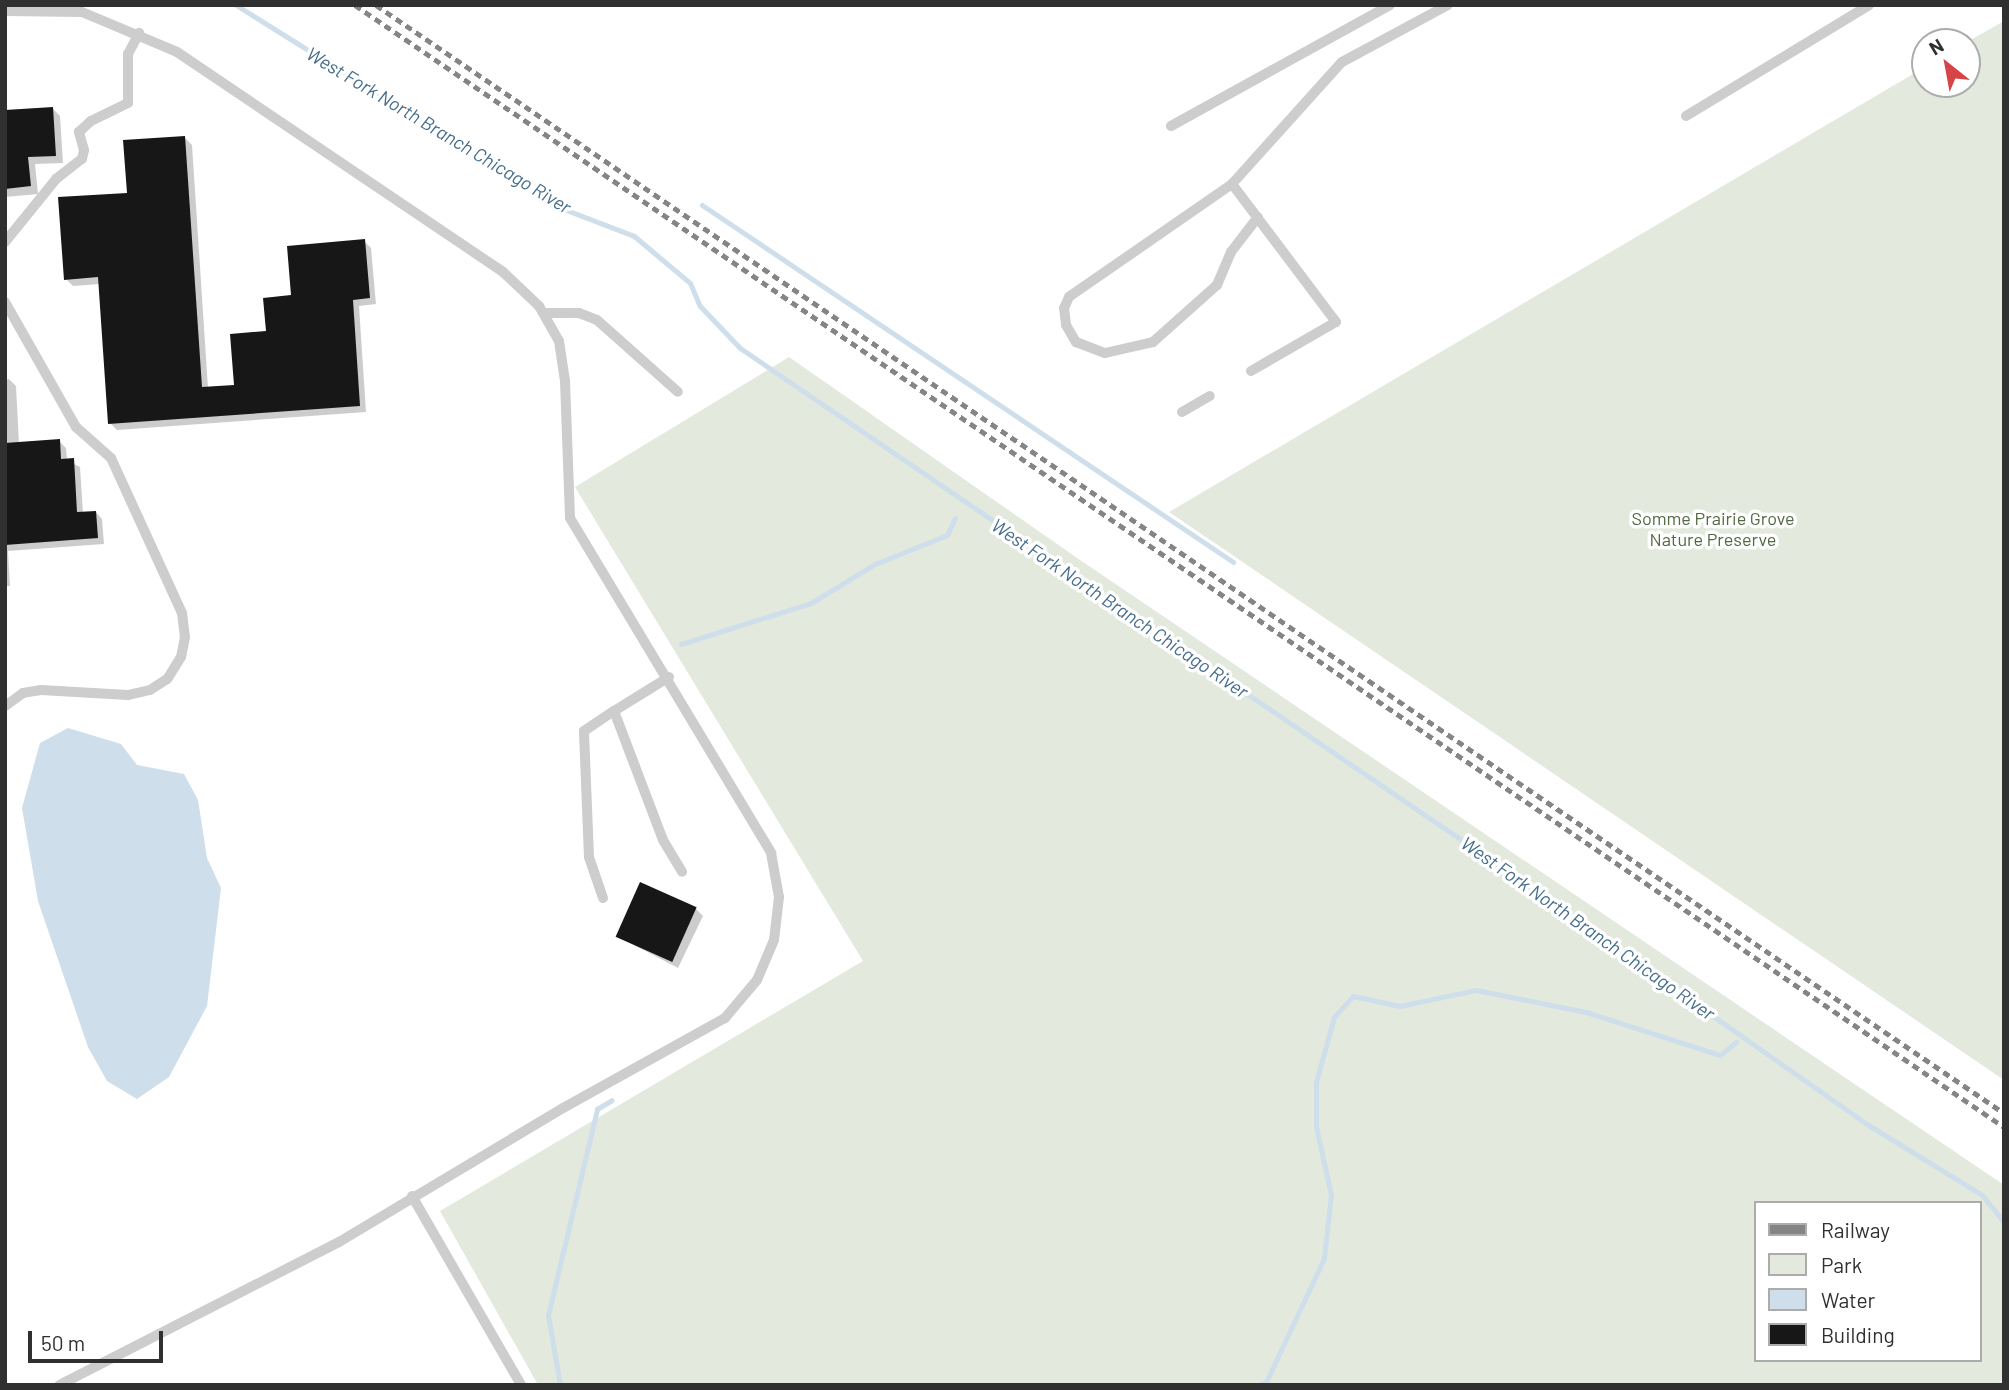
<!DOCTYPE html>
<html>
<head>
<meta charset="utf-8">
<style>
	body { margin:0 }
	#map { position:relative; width:2009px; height:1390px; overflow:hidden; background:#fff; font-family:Barlow,sans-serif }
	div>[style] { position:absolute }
	.green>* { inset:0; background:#e3e9dd }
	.water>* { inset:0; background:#cedeea }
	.shadow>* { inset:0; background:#0003 }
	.stream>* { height:5px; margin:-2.5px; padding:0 2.5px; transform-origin:2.5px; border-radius:2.5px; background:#cedeea }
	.building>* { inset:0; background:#171717; transform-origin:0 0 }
	.lane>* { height:10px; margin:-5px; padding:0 5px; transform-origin:5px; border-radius:5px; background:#cdcdcd }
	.rail>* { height:5px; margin-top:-2.5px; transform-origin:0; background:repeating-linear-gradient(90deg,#858585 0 7px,transparent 0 12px) }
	span { translate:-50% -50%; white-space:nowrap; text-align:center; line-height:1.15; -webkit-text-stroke:7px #fff; paint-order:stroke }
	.park-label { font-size:18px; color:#526941 }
	.water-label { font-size:19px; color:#456d8c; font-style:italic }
	.frame { position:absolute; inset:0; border:7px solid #303030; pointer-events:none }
	.legend { position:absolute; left:1754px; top:1201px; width:228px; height:161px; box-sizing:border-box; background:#fff; border:2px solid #acacac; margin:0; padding:9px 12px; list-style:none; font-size:21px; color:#303030 }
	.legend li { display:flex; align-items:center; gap:14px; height:35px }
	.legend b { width:35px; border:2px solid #acacac }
	.north { position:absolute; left:1911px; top:28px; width:70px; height:70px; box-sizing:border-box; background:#fff; border:2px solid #acacac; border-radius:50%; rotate:329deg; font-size:19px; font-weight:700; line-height:28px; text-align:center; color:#303030 }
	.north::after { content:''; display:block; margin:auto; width:24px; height:32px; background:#d64448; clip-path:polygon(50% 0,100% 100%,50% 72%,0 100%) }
	.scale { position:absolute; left:28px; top:1331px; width:135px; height:32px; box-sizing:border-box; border:4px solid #303030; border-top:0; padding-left:9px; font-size:21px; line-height:24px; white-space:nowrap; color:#303030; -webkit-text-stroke:5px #fff; paint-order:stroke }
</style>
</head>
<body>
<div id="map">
	<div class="green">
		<i style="clip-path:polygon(2004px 21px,2004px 1080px,1169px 512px,1925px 67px,1925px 84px,1967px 84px,1967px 42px)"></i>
		<i style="clip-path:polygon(evenodd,789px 357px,1080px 560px,2004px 1185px,2004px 1385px,538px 1385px,440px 1211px,863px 961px,575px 487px,789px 357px,1755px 1203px,1979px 1203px,1979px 1360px,1755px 1360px,1755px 1203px)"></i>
	</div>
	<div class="water">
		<i style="clip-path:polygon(68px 728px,121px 744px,137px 765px,184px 774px,198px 800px,207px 858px,221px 888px,207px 1006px,169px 1077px,137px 1099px,107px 1081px,88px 1047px,38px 901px,22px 808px,40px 743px)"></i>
	</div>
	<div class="shadow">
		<i style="clip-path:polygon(52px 108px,60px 116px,63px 163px,35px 164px,38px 194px,5px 197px,5px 111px)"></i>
		<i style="clip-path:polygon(185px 138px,192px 145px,208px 388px,235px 386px,293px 297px,364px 241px,371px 248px,376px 304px,359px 306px,366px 412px,117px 430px,110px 423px,100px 284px,73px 286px,66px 279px,129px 194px)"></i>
		<i style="clip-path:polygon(9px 379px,16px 386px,19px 444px,59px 441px,66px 448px,67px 460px,80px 467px,83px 513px,96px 512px,102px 519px,104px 544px,8px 551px,10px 586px,5px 586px,5px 380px)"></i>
		<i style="clip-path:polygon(696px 909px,703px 916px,678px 968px,617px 936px)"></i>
	</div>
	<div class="stream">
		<i style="left:236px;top:5px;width:383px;rotate:32deg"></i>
		<i style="left:561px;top:208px;width:78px;rotate:21deg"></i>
		<i style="left:634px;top:236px;width:73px;rotate:40deg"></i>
		<i style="left:690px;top:283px;width:25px;rotate:67deg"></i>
		<i style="left:700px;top:306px;width:58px;rotate:46.4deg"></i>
		<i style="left:740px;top:348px;width:921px;rotate:34.29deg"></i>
		<i style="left:1501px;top:867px;width:451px;rotate:35.1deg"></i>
		<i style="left:1870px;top:1126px;width:132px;rotate:31.6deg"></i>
		<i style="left:1982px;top:1195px;width:35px;rotate:51deg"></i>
		<i style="left:702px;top:205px;width:640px;rotate:33.91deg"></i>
		<i style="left:681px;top:644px;width:136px;rotate:-17.5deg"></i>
		<i style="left:811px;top:603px;width:75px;rotate:-31.4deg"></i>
		<i style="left:875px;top:564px;width:78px;rotate:-21.9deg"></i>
		<i style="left:947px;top:535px;width:19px;rotate:-65deg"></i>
		<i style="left:560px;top:1385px;width:71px;rotate:-99.7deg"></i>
		<i style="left:548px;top:1315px;width:212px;rotate:-76.6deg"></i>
		<i style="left:597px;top:1109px;width:17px;rotate:-31deg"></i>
		<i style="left:1258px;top:1385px;width:9px;rotate:-21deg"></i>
		<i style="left:1266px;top:1382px;width:137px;rotate:-64.9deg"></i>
		<i style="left:1324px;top:1258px;width:63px;rotate:-83.7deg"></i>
		<i style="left:1331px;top:1195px;width:70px;rotate:-102.4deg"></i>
		<i style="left:1316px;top:1127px;width:45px;rotate:-90deg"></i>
		<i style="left:1316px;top:1082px;width:67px;rotate:-74.5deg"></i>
		<i style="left:1334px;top:1017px;width:28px;rotate:-48deg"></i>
		<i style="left:1353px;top:996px;width:48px;rotate:12deg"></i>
		<i style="left:1400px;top:1006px;width:78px;rotate:-11.9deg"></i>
		<i style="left:1476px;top:990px;width:112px;rotate:11.3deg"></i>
		<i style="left:1586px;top:1012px;width:141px;rotate:17.8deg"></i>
		<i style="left:1720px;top:1055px;width:21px;rotate:-39deg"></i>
	</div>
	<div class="building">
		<i style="clip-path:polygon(53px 107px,56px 156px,28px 157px,31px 186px,5px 189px,5px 110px)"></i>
		<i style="clip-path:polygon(185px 136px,202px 387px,234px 385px,230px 334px,266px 331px,263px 298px,291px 295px,287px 246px,365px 239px,370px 298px,353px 300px,360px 406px,108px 424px,98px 277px,64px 280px,58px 197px,127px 193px,123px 140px)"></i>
		<i style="clip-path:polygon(60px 439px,61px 459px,74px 458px,77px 512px,96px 511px,98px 538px,5px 545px,5px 443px)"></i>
		<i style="left:640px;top:882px;width:62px;height:60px;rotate:24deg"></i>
	</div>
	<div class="lane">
		<i style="left:5px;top:11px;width:77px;rotate:0.7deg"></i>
		<i style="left:82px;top:12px;width:103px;rotate:22.8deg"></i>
		<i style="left:177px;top:52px;width:393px;rotate:34deg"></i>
		<i style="left:503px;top:272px;width:50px;rotate:43.4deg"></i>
		<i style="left:539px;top:306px;width:40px;rotate:60.3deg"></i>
		<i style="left:559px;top:341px;width:40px;rotate:81.5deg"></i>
		<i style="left:565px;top:381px;width:137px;rotate:87.9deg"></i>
		<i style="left:570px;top:518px;width:391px;rotate:59deg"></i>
		<i style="left:771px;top:853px;width:45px;rotate:79.7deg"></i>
		<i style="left:779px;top:897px;width:43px;rotate:96.6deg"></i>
		<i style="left:774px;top:940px;width:43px;rotate:113deg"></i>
		<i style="left:757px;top:980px;width:50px;rotate:130.1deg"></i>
		<i style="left:725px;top:1018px;width:185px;rotate:150.9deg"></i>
		<i style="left:563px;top:1108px;width:261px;rotate:149.1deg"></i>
		<i style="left:339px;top:1242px;width:314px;rotate:152.9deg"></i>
		<i style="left:1686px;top:116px;width:214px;rotate:-31.2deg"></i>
		<i style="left:1171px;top:126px;width:250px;rotate:-28.9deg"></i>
		<i style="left:1232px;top:184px;width:198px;rotate:145.3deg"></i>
		<i style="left:1069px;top:297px;width:12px;rotate:114deg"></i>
		<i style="left:1064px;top:308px;width:17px;rotate:83deg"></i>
		<i style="left:1066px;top:325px;width:20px;rotate:60deg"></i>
		<i style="left:1076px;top:342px;width:31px;rotate:21deg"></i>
		<i style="left:1105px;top:353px;width:49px;rotate:-12.9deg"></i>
		<i style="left:1153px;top:342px;width:86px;rotate:-41.7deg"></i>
		<i style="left:1217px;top:285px;width:36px;rotate:-67deg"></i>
		<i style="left:1231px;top:252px;width:44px;rotate:-52.4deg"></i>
		<i style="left:5px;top:242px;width:81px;rotate:-51deg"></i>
		<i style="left:56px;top:179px;width:33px;rotate:-38deg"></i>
		<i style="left:82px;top:159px;width:9px;rotate:-77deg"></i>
		<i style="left:84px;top:150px;width:19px;rotate:-106deg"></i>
		<i style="left:79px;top:132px;width:16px;rotate:-43deg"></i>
		<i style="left:91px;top:121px;width:41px;rotate:-25.9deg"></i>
		<i style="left:128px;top:103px;width:49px;rotate:-90deg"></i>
		<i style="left:128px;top:54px;width:24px;rotate:-62deg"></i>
		<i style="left:5px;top:302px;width:144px;rotate:60.4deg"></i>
		<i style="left:76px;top:427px;width:47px;rotate:41.5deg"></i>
		<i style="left:111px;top:458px;width:170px;rotate:65.4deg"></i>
		<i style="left:182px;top:613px;width:24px;rotate:83deg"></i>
		<i style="left:185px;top:637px;width:20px;rotate:101deg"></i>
		<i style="left:181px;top:657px;width:26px;rotate:122deg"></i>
		<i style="left:167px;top:679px;width:20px;rotate:147deg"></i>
		<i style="left:150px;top:690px;width:23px;rotate:167deg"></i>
		<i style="left:128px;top:695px;width:87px;rotate:-176.7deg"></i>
		<i style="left:41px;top:690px;width:18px;rotate:171deg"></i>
		<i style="left:23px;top:693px;width:22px;rotate:144deg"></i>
		<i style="left:544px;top:313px;width:35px"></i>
		<i style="left:579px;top:313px;width:19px;rotate:21deg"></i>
		<i style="left:597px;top:320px;width:108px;rotate:41.6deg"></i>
		<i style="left:1251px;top:371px;width:98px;rotate:-30deg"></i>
		<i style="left:1336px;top:322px;width:173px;rotate:-127deg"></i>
		<i style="left:1232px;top:184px;width:164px;rotate:-48deg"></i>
		<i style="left:1342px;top:62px;width:120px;rotate:-28.3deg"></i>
		<i style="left:1182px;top:412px;width:32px;rotate:-30deg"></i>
		<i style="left:669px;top:677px;width:65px;rotate:148.3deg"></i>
		<i style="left:614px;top:711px;width:138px;rotate:69.2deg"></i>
		<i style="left:663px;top:840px;width:37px;rotate:59deg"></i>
		<i style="left:603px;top:898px;width:43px;rotate:-108.9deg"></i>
		<i style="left:589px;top:857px;width:126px;rotate:-92.3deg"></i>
		<i style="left:584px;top:731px;width:36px;rotate:-34deg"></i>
		<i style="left:412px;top:1196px;width:218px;rotate:60deg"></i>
	</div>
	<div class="rail">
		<i style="left:355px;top:5px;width:1995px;rotate:34.23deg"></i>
		<i style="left:376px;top:5px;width:1969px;rotate:34.24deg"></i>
	</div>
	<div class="park-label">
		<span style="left:1713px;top:529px">Somme Prairie Grove<br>Nature Preserve</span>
	</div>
	<div class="water-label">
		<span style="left:439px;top:130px;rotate:31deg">West Fork North Branch Chicago River</span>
		<span style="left:1120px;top:608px;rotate:34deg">West Fork North Branch Chicago River</span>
		<span style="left:1588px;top:928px;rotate:35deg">West Fork North Branch Chicago River</span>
	</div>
	<div class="frame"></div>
	<ul class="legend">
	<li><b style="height:9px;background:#858585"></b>Railway</li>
	<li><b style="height:19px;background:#e3e9dd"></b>Park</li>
	<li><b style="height:19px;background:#cedeea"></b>Water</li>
	<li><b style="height:19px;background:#171717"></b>Building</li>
	</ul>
	<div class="north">N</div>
	<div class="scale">50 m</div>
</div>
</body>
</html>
